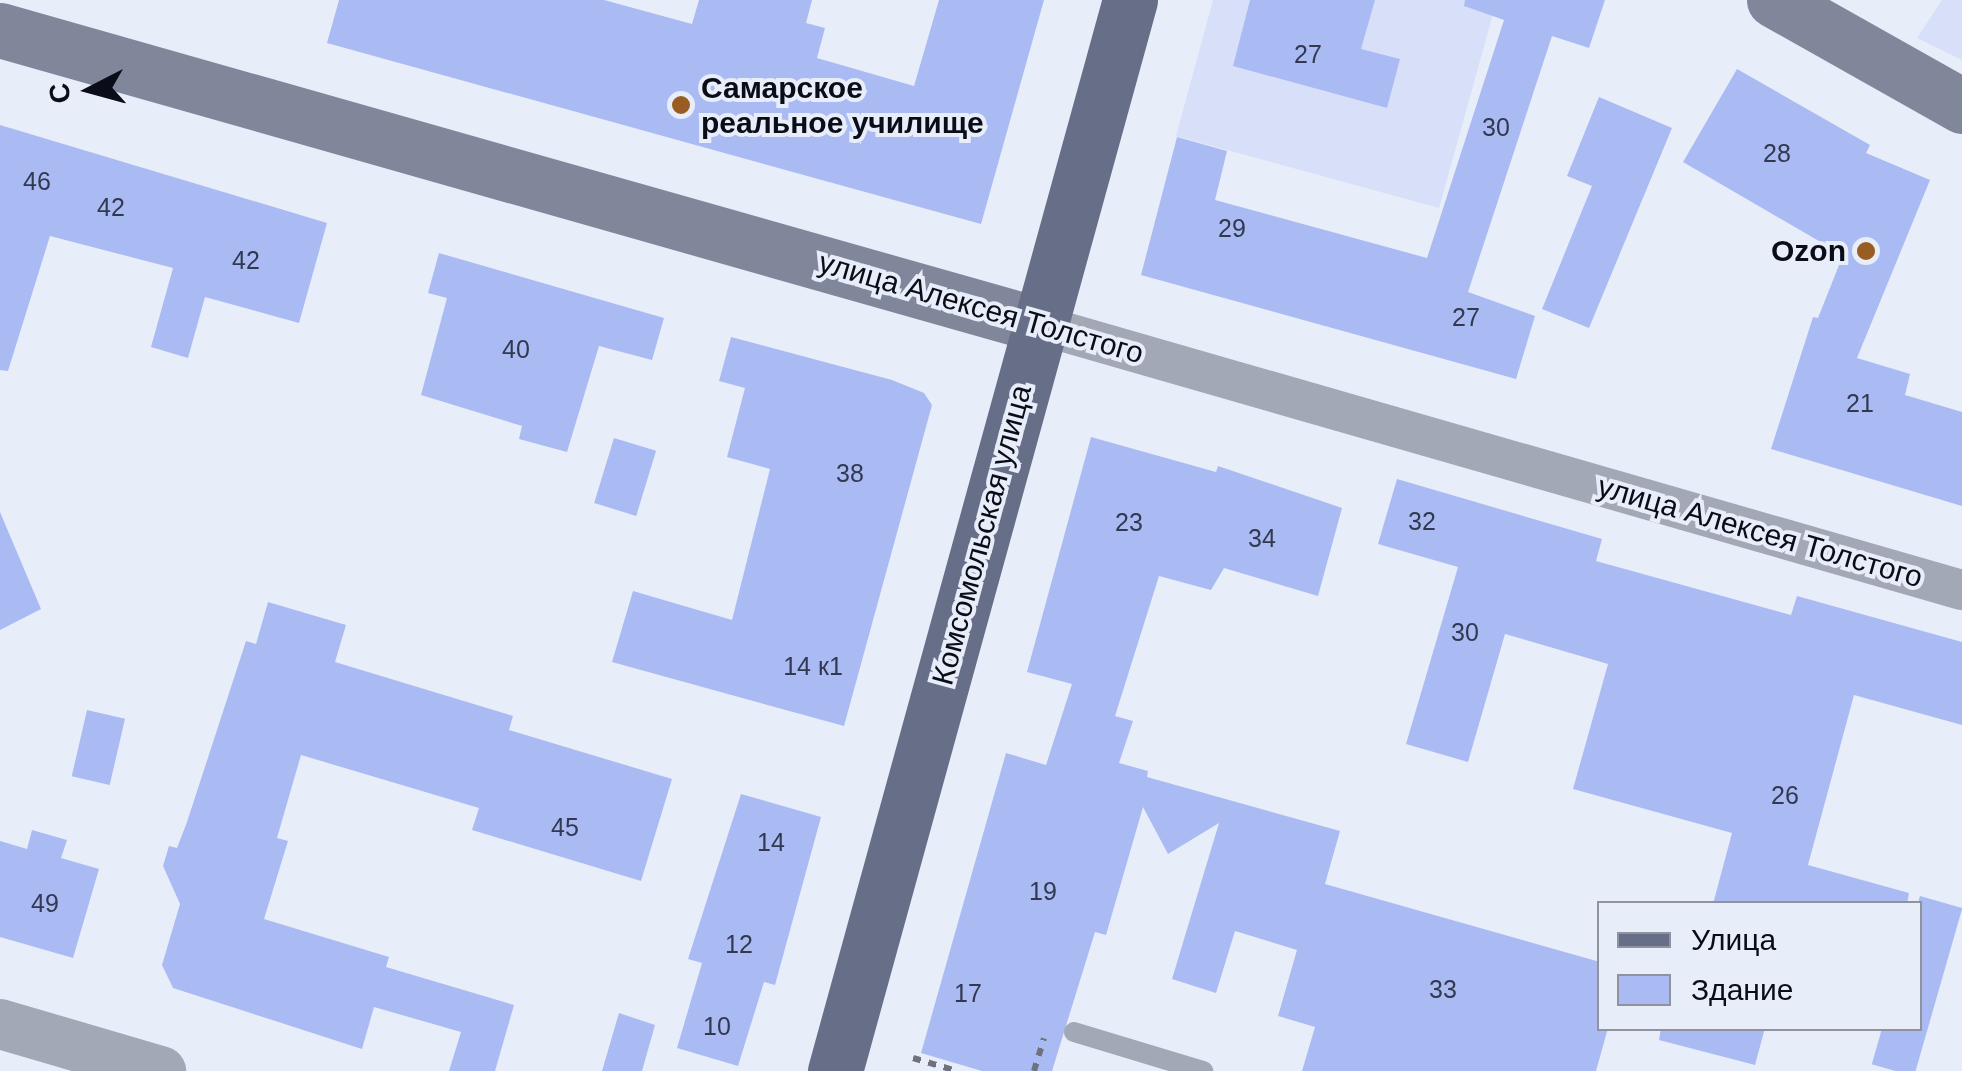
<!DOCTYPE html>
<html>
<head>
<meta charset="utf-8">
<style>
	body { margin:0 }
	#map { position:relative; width:1962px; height:1071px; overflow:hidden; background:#e8edfa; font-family:Helvetica,sans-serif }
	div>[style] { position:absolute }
	.built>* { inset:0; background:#d8e0f9 }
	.building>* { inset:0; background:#aabbf3; transform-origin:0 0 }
	.path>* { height:6px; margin-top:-3px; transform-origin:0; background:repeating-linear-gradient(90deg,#6e727e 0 8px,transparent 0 16px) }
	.service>* { height:20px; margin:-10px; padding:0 10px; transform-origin:10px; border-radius:10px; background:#a3a8b6 }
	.minor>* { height:40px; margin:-20px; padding:0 20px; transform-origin:20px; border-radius:20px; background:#a3a8b6 }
	.tertiary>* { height:50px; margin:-25px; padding:0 25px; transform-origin:25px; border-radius:25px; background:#a3a8b6 }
	.secondary>* { height:55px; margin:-27.5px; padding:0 27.5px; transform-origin:27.5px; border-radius:27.5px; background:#80879b }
	.primary>* { height:55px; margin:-27.5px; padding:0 27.5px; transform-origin:27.5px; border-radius:27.5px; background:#676f88 }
	.dots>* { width:28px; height:28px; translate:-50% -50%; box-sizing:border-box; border:5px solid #e8edfa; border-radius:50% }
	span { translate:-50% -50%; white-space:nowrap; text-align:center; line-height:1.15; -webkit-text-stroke:8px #e8edfa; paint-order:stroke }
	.number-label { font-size:25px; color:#32384f }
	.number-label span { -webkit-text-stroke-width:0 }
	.poi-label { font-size:30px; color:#0a0d18; font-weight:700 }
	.left { translate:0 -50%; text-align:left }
	.right { translate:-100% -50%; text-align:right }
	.street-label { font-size:30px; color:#0a0d18 }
	.legend { position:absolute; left:1597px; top:901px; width:325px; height:130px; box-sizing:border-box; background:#e8edfa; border:2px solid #8f93a0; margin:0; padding:12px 18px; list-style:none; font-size:30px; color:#0a0d18 }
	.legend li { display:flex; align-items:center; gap:20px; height:50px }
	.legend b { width:50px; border:2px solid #8f93a0 }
	.north { position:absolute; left:40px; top:40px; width:100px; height:100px; -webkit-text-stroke:8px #e8edfa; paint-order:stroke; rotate:264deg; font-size:28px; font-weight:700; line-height:40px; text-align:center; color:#0a0d18 }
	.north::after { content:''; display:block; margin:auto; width:35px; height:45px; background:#0a0d18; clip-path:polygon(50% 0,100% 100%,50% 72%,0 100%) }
</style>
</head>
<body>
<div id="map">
	<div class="built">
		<i style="clip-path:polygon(1213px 0,1497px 0,1439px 208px,1176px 136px)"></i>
		<i style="clip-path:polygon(1942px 0,1962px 0,1962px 60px,1917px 38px)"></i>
	</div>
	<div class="building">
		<i style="clip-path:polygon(339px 0,604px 0,692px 24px,699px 0,812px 0,806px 23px,825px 28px,817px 58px,914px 86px,939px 0,1044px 0,981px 224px,327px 43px)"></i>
		<i style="clip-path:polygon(1250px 0,1375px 0,1361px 49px,1400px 59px,1387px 108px,1233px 66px)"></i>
		<i style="clip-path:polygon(1465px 0,1605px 0,1589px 48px,1552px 36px,1468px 292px,1535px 316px,1516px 379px,1141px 275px,1177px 137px,1227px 151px,1215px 200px,1427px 258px,1504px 20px,1464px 6px)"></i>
		<i style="clip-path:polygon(1737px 69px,1870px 145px,1866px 153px,1930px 180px,1857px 358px,1910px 374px,1905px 395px,1962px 412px,1962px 506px,1771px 449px,1813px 317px,1818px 318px,1843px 255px,1683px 162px)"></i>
		<i style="clip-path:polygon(1599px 97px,1672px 128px,1589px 328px,1542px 309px,1592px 186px,1567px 176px)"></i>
		<i style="clip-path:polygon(0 125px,327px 223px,299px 323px,205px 297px,188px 358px,151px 347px,173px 268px,50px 236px,8px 371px,0 370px)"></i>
		<i style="clip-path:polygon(439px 253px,664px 318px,652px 360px,599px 346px,567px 452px,519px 439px,522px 426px,421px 395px,447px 298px,428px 293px)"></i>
		<i style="clip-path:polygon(731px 337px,892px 380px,924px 393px,932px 405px,844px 726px,612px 662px,633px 591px,732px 620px,770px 469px,727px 457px,745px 388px,719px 381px)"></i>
		<i style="clip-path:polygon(1091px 437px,1216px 472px,1218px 466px,1342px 508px,1318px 596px,1224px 568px,1211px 590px,1159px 576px,1115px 716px,1133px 721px,1119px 763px,1148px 771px,1147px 777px,1340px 831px,1325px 884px,1600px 962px,1600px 1028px,1608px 1028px,1596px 1071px,1302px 1071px,1315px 1027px,1278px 1016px,1297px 950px,1235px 931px,1216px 993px,1172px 979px,1219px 823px,1168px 854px,1143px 807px,1106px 935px,1095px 932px,1052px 1071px,982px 1071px,921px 1053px,1006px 753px,1046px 765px,1072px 684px,1027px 672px)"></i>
		<i style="left:614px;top:438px;width:44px;height:68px;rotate:17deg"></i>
		<i style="clip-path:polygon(1397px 479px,1602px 539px,1596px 561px,1791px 615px,1797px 596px,1962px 642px,1962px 725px,1854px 695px,1808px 865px,1909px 893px,1907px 904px,1713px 904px,1732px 833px,1573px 789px,1608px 664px,1505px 634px,1468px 762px,1406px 744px,1458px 567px,1378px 544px)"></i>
		<i style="clip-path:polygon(0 512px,41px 609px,0 630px)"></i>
		<i style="clip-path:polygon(268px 602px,346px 625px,335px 662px,513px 716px,509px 730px,672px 779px,641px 881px,472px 830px,479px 808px,301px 755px,277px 838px,288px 841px,264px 919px,389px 957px,386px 967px,514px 1005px,495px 1071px,449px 1071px,461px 1032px,374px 1007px,362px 1049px,173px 988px,162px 965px,180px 904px,163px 866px,169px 846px,177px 848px,187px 822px,246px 641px,256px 644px)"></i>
		<i style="left:87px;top:710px;width:39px;height:68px;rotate:13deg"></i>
		<i style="clip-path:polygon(741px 794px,821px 817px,775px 985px,764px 982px,738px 1066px,677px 1048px,702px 963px,688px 959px)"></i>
		<i style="clip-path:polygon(32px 830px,67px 840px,61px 858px,99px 869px,73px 958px,0 937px,0 841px,27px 849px)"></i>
		<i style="left:1920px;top:896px;width:44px;height:175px;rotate:16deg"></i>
		<i style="clip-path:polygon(619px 1013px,655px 1025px,642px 1071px,602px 1071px)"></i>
		<i style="clip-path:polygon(1661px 1028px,1765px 1028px,1755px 1065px,1659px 1040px)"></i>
	</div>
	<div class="path">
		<i style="left:913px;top:1058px;width:46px;rotate:16.5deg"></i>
		<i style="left:1034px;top:1071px;width:34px;rotate:-73deg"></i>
	</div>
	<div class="service">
		<i style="left:1074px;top:1032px;width:135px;rotate:16.8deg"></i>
	</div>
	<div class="minor">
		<i style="left:1040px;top:325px;width:959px;rotate:16.04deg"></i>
	</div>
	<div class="tertiary">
		<i style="left:0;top:1024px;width:168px;rotate:16.3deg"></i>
	</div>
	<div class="secondary">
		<i style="left:1774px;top:0;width:216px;rotate:29.4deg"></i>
		<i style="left:0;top:30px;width:1081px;rotate:15.84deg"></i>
	</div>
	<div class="primary">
		<i style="left:835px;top:1071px;width:1111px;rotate:-74.6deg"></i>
	</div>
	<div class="dots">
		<i style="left:681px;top:105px;background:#9a5d21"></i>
		<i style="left:1866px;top:251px;background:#9a5d21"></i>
	</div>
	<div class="number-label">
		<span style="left:1308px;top:54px">27</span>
		<span style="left:1496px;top:127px">30</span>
		<span style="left:1777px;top:153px">28</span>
		<span style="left:37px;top:181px">46</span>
		<span style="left:111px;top:207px">42</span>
		<span style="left:1232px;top:228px">29</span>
		<span style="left:246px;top:260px">42</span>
		<span style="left:1466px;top:317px">27</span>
		<span style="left:516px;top:349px">40</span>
		<span style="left:1860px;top:403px">21</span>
		<span style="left:850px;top:473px">38</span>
		<span style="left:1422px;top:521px">32</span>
		<span style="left:1129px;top:522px">23</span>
		<span style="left:1262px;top:538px">34</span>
		<span style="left:1465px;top:632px">30</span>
		<span style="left:813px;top:666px">14 к1</span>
		<span style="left:1785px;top:795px">26</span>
		<span style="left:565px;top:827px">45</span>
		<span style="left:771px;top:842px">14</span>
		<span style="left:1043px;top:891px">19</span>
		<span style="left:45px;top:903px">49</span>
		<span style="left:739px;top:944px">12</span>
		<span style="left:1443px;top:989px">33</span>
		<span style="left:968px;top:993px">17</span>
		<span style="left:717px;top:1026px">10</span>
	</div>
	<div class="poi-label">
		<span class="left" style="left:701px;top:105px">Самарское<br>реальное училище</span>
		<span class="right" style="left:1846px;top:251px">Ozon</span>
	</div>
	<div class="street-label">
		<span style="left:981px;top:308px;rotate:16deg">улица Алексея Толстого</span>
		<span style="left:1760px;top:532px;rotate:16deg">улица Алексея Толстого</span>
		<span style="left:982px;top:535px;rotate:-75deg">Комсомольская улица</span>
	</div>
	<ul class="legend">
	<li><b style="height:12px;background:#676f88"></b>Улица</li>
	<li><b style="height:28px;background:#aabbf3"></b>Здание</li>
	</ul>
	<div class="north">С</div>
</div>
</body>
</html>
